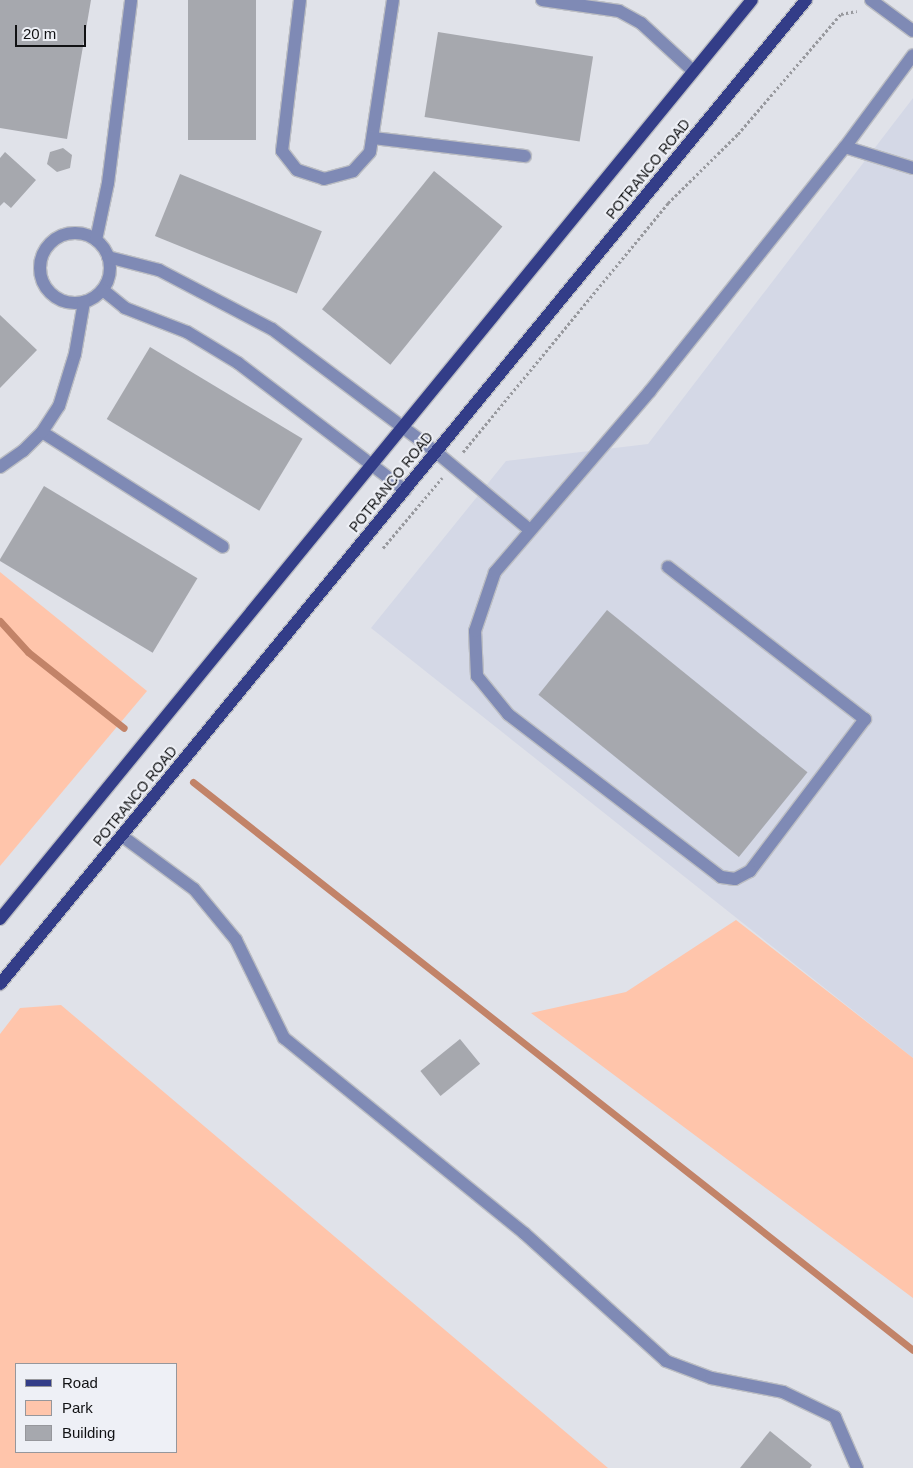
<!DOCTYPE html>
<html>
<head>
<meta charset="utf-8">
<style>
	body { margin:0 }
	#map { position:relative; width:913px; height:1468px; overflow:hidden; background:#e0e2e9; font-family:Arial,sans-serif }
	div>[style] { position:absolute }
	.built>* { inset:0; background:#d4d8e6 }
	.green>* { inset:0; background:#ffc5ab }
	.stream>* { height:7px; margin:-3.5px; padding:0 3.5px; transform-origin:3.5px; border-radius:3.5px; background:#c28368 }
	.building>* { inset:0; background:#a6a8ae; transform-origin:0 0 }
	.path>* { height:3px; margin-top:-1.5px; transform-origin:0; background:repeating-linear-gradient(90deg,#98999e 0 2.5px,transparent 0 5px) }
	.roads { filter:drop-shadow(1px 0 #bbbdc3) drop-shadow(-1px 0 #bbbdc3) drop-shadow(0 1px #bbbdc3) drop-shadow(0 -1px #bbbdc3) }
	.lane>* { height:12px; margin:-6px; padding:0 6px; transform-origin:6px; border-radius:6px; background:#7f8ab5 }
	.lane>.ring { margin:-6px; padding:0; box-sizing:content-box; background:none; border:12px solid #7f8ab5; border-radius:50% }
	.primary>* { height:12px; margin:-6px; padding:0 6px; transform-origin:6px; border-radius:6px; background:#333d88 }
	span { translate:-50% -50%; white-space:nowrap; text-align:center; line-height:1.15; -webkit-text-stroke:4px #eef0f6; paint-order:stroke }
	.street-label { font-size:14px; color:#111214 }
	.legend { position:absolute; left:15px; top:1363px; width:162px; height:90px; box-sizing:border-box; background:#eef0f6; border:1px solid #96979c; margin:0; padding:6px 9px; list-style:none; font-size:15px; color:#111214 }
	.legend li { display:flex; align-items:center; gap:10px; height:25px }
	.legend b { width:25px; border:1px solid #96979c }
	.scale { position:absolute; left:15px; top:25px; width:71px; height:22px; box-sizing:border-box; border:2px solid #111214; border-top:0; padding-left:6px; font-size:15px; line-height:18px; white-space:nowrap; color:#111214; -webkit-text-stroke:4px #eef0f6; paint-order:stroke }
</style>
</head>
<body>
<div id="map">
	<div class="built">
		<i style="clip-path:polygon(913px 98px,913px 1058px,371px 628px,506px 461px,648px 444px)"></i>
	</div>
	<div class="green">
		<i style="clip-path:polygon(0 572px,147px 691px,0 866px)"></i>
		<i style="clip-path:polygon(736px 920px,913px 1058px,913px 1298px,531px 1013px,626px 992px)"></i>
		<i style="clip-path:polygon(evenodd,61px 1005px,608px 1468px,0 1468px,0 1034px,20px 1008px,61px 1005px,16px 1364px,176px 1364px,176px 1452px,16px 1452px,16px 1364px)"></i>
	</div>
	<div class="stream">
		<i style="left:0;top:621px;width:42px;rotate:47.9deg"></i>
		<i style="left:28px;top:652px;width:122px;rotate:38.4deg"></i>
		<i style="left:193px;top:782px;width:917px;rotate:38.27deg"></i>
	</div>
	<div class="building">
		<i style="clip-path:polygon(0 0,91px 0,67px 139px,0 128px)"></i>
		<i style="left:188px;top:0;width:68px;height:140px"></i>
		<i style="left:438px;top:32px;width:157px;height:86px;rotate:9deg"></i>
		<i style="clip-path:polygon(63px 148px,72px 155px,70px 168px,57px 172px,47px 164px,50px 152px)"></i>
		<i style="clip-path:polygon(5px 152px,36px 180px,11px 208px,4px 202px,0 206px,0 158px)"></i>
		<i style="left:434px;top:171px;width:88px;height:178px;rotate:39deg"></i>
		<i style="left:180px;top:174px;width:153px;height:67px;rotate:22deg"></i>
		<i style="clip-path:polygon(0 315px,37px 350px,0 388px)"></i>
		<i style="left:150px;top:347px;width:178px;height:84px;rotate:31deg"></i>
		<i style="left:44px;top:486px;width:179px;height:87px;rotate:31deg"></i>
		<i style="left:607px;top:610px;width:258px;height:109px;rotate:39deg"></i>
		<i style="left:460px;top:1039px;width:32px;height:51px;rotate:51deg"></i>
		<i style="clip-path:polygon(770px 1431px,812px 1465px,810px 1468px,740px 1468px)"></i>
	</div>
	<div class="path">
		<i style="left:463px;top:452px;width:323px;rotate:-50.5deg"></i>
		<i style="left:668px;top:203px;width:98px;rotate:-44.6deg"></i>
		<i style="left:738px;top:134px;width:158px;rotate:-49.4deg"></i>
		<i style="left:841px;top:14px;width:16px;rotate:-11deg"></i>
		<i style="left:383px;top:548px;width:92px;rotate:-49.9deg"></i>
	</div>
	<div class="roads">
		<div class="lane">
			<i style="left:300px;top:0;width:152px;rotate:96.8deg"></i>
			<i style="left:282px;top:151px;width:24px;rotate:52deg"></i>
			<i style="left:297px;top:170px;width:28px;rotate:18deg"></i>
			<i style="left:324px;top:179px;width:30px;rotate:-15deg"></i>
			<i style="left:353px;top:171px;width:25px;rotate:-48deg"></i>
			<i style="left:370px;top:152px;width:154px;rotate:-81.4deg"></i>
			<i style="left:542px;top:0;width:78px;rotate:8.1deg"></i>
			<i style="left:619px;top:11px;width:25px;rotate:29deg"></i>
			<i style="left:641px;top:23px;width:71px;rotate:42.7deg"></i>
			<i style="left:871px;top:0;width:52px;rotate:36.4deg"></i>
			<i style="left:373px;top:138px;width:153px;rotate:6.8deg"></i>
			<i style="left:845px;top:147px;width:71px;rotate:17.2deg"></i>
			<i class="ring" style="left:40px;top:233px;width:58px;height:58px"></i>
			<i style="left:96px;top:240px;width:58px;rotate:-78.1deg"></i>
			<i style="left:108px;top:183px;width:184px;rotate:-82.8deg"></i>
			<i style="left:108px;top:257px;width:53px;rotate:14.3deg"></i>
			<i style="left:159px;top:270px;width:127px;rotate:27.6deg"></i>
			<i style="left:272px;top:329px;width:205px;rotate:36.9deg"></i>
			<i style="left:436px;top:452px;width:122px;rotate:39.7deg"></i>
			<i style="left:103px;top:290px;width:28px;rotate:39deg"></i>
			<i style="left:125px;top:308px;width:66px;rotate:21.2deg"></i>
			<i style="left:187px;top:332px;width:60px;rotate:31.3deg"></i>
			<i style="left:238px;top:363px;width:210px;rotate:37.3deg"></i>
			<i style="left:42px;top:432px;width:214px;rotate:32.4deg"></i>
			<i style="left:0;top:467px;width:28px;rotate:-35deg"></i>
			<i style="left:23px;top:451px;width:27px;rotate:-45deg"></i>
			<i style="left:42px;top:432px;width:31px;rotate:-57deg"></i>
			<i style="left:59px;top:406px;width:54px;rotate:-72.9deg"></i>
			<i style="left:75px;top:354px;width:53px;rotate:-80.2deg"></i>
			<i style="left:668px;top:567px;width:249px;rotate:37.7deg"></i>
			<i style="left:865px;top:719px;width:191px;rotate:127.1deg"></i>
			<i style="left:750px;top:871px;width:17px;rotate:152deg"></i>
			<i style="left:735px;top:879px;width:14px;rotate:-172deg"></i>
			<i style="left:721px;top:877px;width:268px;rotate:-142.6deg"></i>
			<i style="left:508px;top:714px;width:49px;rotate:-129.2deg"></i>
			<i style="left:477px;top:676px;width:45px;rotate:-92.5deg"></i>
			<i style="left:475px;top:631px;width:62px;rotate:-71.3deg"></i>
			<i style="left:495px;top:572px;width:238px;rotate:-49.4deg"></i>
			<i style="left:650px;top:391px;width:312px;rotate:-51.4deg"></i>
			<i style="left:845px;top:147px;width:114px;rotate:-53.5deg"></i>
			<i style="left:122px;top:836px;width:89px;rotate:36.4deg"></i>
			<i style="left:194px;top:889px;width:66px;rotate:50.5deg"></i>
			<i style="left:236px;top:940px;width:109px;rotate:63.9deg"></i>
			<i style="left:284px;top:1038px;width:309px;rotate:39.1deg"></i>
			<i style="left:524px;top:1233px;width:191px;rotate:42deg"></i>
			<i style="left:666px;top:1361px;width:48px;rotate:20.7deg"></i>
			<i style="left:711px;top:1378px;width:73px;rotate:11deg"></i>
			<i style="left:783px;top:1392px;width:58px;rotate:25.7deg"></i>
			<i style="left:835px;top:1417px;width:56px;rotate:66.7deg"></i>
		</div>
		<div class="primary">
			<i style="left:0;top:919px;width:1187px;rotate:-50.71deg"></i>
			<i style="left:0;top:984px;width:1272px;rotate:-50.68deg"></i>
		</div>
	</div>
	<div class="street-label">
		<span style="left:648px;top:169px;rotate:-51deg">POTRANCO ROAD</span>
		<span style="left:391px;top:482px;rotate:-51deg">POTRANCO ROAD</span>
		<span style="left:135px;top:796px;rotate:-51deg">POTRANCO ROAD</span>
	</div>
	<ul class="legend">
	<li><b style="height:6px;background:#333d88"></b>Road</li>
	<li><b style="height:14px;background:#ffc5ab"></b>Park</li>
	<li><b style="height:14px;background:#a6a8ae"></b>Building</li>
	</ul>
	<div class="scale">20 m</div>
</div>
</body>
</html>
